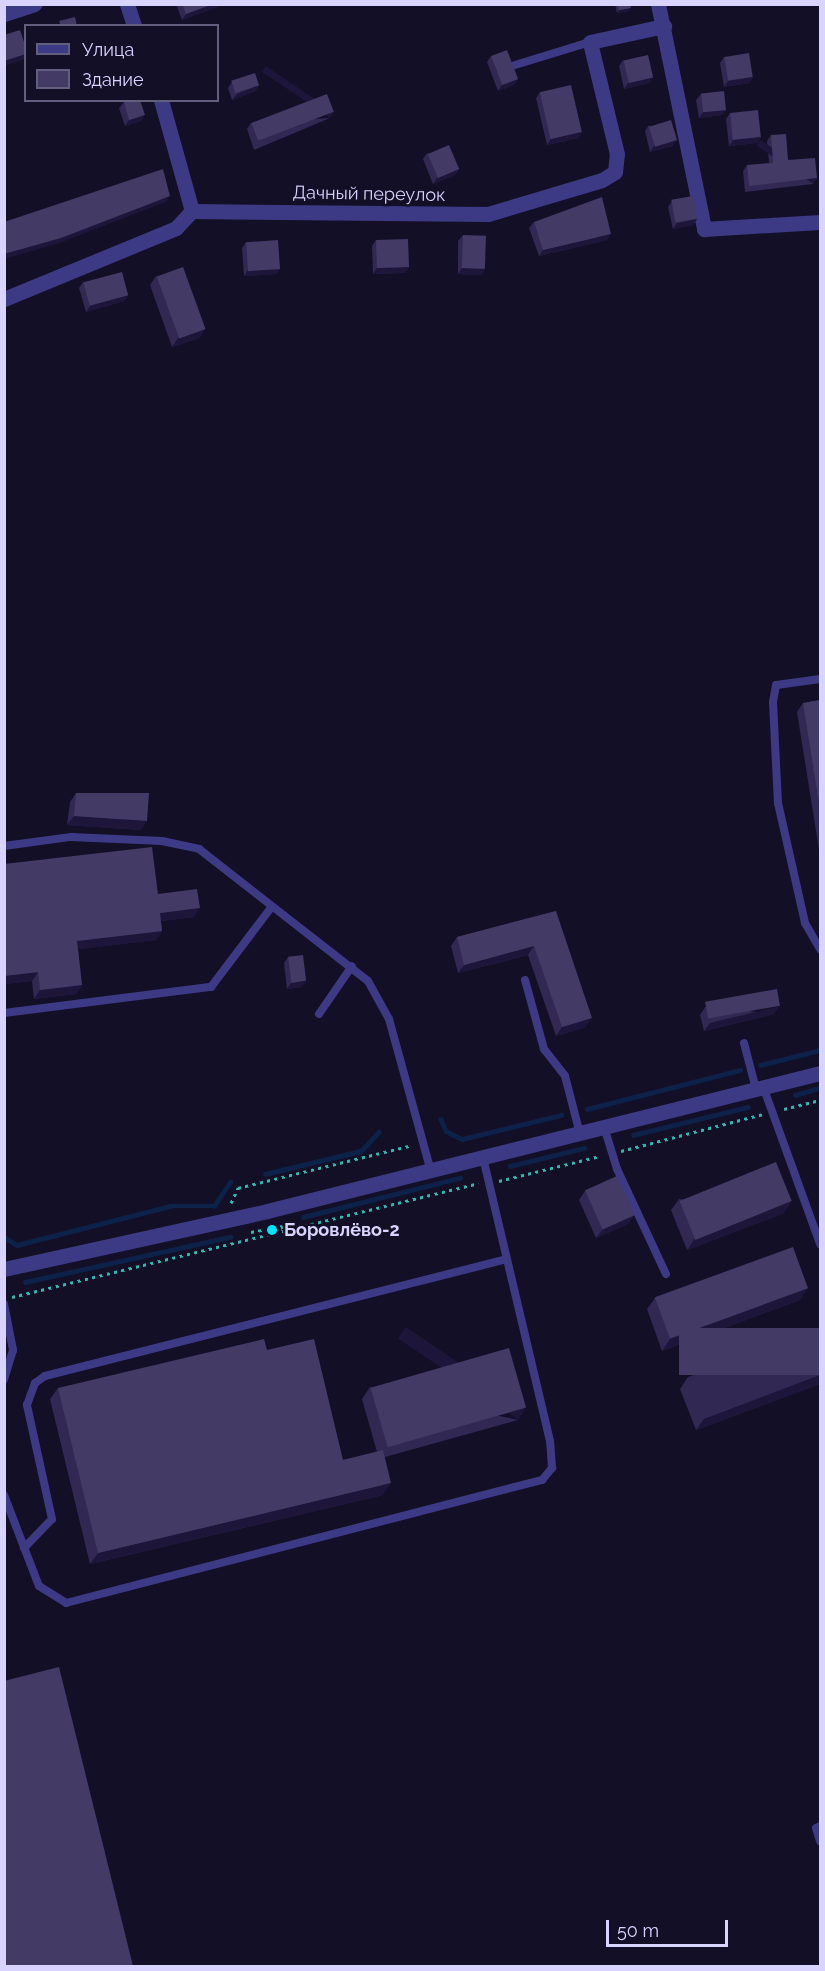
<!DOCTYPE html>
<html>
<head>
<meta charset="utf-8">
<style>
	body { margin:0 }
	#map { position:relative; width:825px; height:1971px; overflow:hidden; background:#130f26; font-family:Raleway,sans-serif }
	div>[style] { position:absolute }
	.stream>* { height:4.5px; margin:-2.25px; padding:0 2.25px; transform-origin:2.25px; border-radius:2.25px; background:#0c2248 }
	.path>* { height:3px; margin-top:-1.5px; transform-origin:0; background:repeating-linear-gradient(90deg,#2fb8b0 0 3px,transparent 0 7.5px) }
	.lane>* { height:8px; margin:-4px; padding:0 4px; transform-origin:4px; border-radius:4px; background:#3d3a85 }
	.street>* { height:15px; margin:-7.5px; padding:0 7.5px; transform-origin:7.5px; border-radius:7.5px; background:#3d3a85 }
	.wall>* { inset:0; background:#312854 }
	.shaded-wall>* { inset:0; background:#1d163a; transform-origin:0 0 }
	.building>* { inset:0; background:#433a66; transform-origin:0 0 }
	.dots>* { width:16px; height:16px; translate:-50% -50%; box-sizing:border-box; border:3px solid #130f26; border-radius:50% }
	span { translate:-50% -50%; white-space:nowrap; text-align:center; line-height:1.15; -webkit-text-stroke:5px #130f26; paint-order:stroke }
	.street-label { font-size:18px; color:#d9d4ff }
	.poi-label { font-size:18px; color:#d9d4ff; font-weight:700 }
	.left { translate:0 -50%; text-align:left }
	.frame { position:absolute; inset:0; border:6px solid #d9d4ff; pointer-events:none }
	.legend { position:absolute; left:24px; top:24px; width:195px; height:78px; box-sizing:border-box; background:#130f26; border:2px solid #625e7d; margin:0; padding:8px 10px; list-style:none; font-size:18px; color:#d9d4ff }
	.legend li { display:flex; align-items:center; gap:12px; height:30px }
	.legend b { width:30px; border:2px solid #625e7d }
	.scale { position:absolute; left:606px; top:1920px; width:122px; height:27px; box-sizing:border-box; border:3px solid #d9d4ff; border-top:0; padding-left:8px; font-size:18px; line-height:21px; white-space:nowrap; color:#d9d4ff; -webkit-text-stroke:4px #130f26; paint-order:stroke }
</style>
</head>
<body>
<div id="map">
	<div class="stream">
		<i style="left:760px;top:1065px;width:62px;rotate:-14deg"></i>
		<i style="left:795px;top:1095px;width:26px;rotate:-16deg"></i>
		<i style="left:587px;top:1109px;width:158px;rotate:-14.3deg"></i>
		<i style="left:441px;top:1119px;width:13px;rotate:67deg"></i>
		<i style="left:446px;top:1131px;width:18px;rotate:27deg"></i>
		<i style="left:462px;top:1139px;width:102px;rotate:-13.6deg"></i>
		<i style="left:633px;top:1135px;width:118px;rotate:-13.7deg"></i>
		<i style="left:510px;top:1166px;width:76px;rotate:-13.7deg"></i>
		<i style="left:265px;top:1174px;width:99px;rotate:-13.5deg"></i>
		<i style="left:361px;top:1151px;width:26px;rotate:-47deg"></i>
		<i style="left:303px;top:1217px;width:162px;rotate:-14deg"></i>
		<i style="left:4px;top:1237px;width:15px;rotate:32deg"></i>
		<i style="left:17px;top:1245px;width:158px;rotate:-14.3deg"></i>
		<i style="left:170px;top:1206px;width:44px"></i>
		<i style="left:214px;top:1206px;width:29px;rotate:-56deg"></i>
		<i style="left:25px;top:1282px;width:210px;rotate:-12.4deg"></i>
	</div>
	<div class="path">
		<i style="left:784px;top:1109px;width:37px;rotate:-14deg"></i>
		<i style="left:621px;top:1151px;width:147px;rotate:-14.6deg"></i>
		<i style="left:499px;top:1181px;width:104px;rotate:-13.9deg"></i>
		<i style="left:231px;top:1203px;width:17px;rotate:-65deg"></i>
		<i style="left:238px;top:1188px;width:180px;rotate:-13.8deg"></i>
		<i style="left:251px;top:1232px;width:32px;rotate:-11deg"></i>
		<i style="left:282px;top:1226px;width:6px;rotate:72deg"></i>
		<i style="left:12px;top:1297px;width:480px;rotate:-13.7deg"></i>
	</div>
	<div class="lane">
		<i style="left:515px;top:65px;width:78px;rotate:-17deg"></i>
		<i style="left:820px;top:679px;width:44px;rotate:172.2deg"></i>
		<i style="left:776px;top:685px;width:17px;rotate:100deg"></i>
		<i style="left:773px;top:702px;width:101px;rotate:87.2deg"></i>
		<i style="left:778px;top:803px;width:123px;rotate:77.3deg"></i>
		<i style="left:805px;top:923px;width:30px;rotate:60deg"></i>
		<i style="left:4px;top:846px;width:68px;rotate:-7.7deg"></i>
		<i style="left:71px;top:837px;width:91px;rotate:2.5deg"></i>
		<i style="left:162px;top:841px;width:38px;rotate:12deg"></i>
		<i style="left:199px;top:849px;width:214px;rotate:38deg"></i>
		<i style="left:368px;top:981px;width:43px;rotate:61.1deg"></i>
		<i style="left:389px;top:1019px;width:158px;rotate:74.6deg"></i>
		<i style="left:525px;top:980px;width:72px;rotate:74.6deg"></i>
		<i style="left:544px;top:1049px;width:34px;rotate:52deg"></i>
		<i style="left:565px;top:1076px;width:60px;rotate:75.5deg"></i>
		<i style="left:4px;top:1013px;width:209px;rotate:-7.2deg"></i>
		<i style="left:211px;top:987px;width:98px;rotate:-52.9deg"></i>
		<i style="left:319px;top:1014px;width:58px;rotate:-55.5deg"></i>
		<i style="left:744px;top:1043px;width:48px;rotate:75.4deg"></i>
		<i style="left:764px;top:1089px;width:165px;rotate:70.1deg"></i>
		<i style="left:605px;top:1130px;width:41px;rotate:72.9deg"></i>
		<i style="left:617px;top:1169px;width:116px;rotate:65deg"></i>
		<i style="left:4px;top:1304px;width:47px;rotate:78.9deg"></i>
		<i style="left:13px;top:1350px;width:31px;rotate:107deg"></i>
		<i style="left:4px;top:1495px;width:97px;rotate:69deg"></i>
		<i style="left:39px;top:1586px;width:32px;rotate:32deg"></i>
		<i style="left:66px;top:1603px;width:492px;rotate:-14.5deg"></i>
		<i style="left:542px;top:1480px;width:16px;rotate:-50deg"></i>
		<i style="left:552px;top:1468px;width:27px;rotate:-94deg"></i>
		<i style="left:550px;top:1441px;width:291px;rotate:-103.3deg"></i>
		<i style="left:24px;top:1548px;width:40px;rotate:-46deg"></i>
		<i style="left:52px;top:1519px;width:117px;rotate:-102.4deg"></i>
		<i style="left:27px;top:1405px;width:23px;rotate:-70deg"></i>
		<i style="left:35px;top:1383px;width:12px;rotate:-35deg"></i>
		<i style="left:45px;top:1376px;width:476px;rotate:-14.2deg"></i>
		<i style="left:820px;top:1826px;width:4px;rotate:153deg"></i>
		<i style="left:816px;top:1828px;width:14px;rotate:73deg"></i>
	</div>
	<div class="street">
		<i style="left:127px;top:4px;width:23px;rotate:72deg"></i>
		<i style="left:658px;top:4px;width:230px;rotate:78.4deg"></i>
		<i style="left:704px;top:229px;width:116px;rotate:-3.5deg"></i>
		<i style="left:4px;top:14px;width:32px;rotate:-18deg"></i>
		<i style="left:161px;top:100px;width:115px;rotate:74.4deg"></i>
		<i style="left:4px;top:299px;width:186px;rotate:-22.4deg"></i>
		<i style="left:176px;top:228px;width:23px;rotate:-47deg"></i>
		<i style="left:192px;top:211px;width:296px;rotate:0.6deg"></i>
		<i style="left:488px;top:214px;width:119px;rotate:-16.6deg"></i>
		<i style="left:602px;top:180px;width:15px;rotate:-32deg"></i>
		<i style="left:615px;top:172px;width:18px;rotate:-84deg"></i>
		<i style="left:617px;top:154px;width:115px;rotate:-103.6deg"></i>
		<i style="left:590px;top:42px;width:76px;rotate:-12.2deg"></i>
		<i style="left:4px;top:1269px;width:269px;rotate:-12.4deg"></i>
		<i style="left:267px;top:1211px;width:570px;rotate:-14.01deg"></i>
	</div>
	<div class="wall">
		<i style="clip-path:polygon(176px 4px,225px 4px,182px 20px)"></i>
		<i style="clip-path:polygon(615px 4px,630px 4px,629px 11px,617px 13px)"></i>
		<i style="clip-path:polygon(491px 56px,518px 79px,514px 85px,498px 91px,487px 62px)"></i>
		<i style="clip-path:polygon(724px 57px,753px 77px,749px 83px,724px 87px,720px 63px)"></i>
		<i style="clip-path:polygon(623px 60px,649px 83px,624px 89px,619px 66px)"></i>
		<i style="clip-path:polygon(232px 82px,259px 85px,255px 91px,232px 100px,228px 88px)"></i>
		<i style="clip-path:polygon(540px 92px,582px 132px,578px 138px,547px 145px,536px 98px)"></i>
		<i style="clip-path:polygon(701px 94px,726px 110px,722px 115px,699px 118px,696px 100px)"></i>
		<i style="clip-path:polygon(124px 102px,141px 121px,125px 126px,119px 108px)"></i>
		<i style="clip-path:polygon(730px 113px,761px 137px,757px 143px,729px 146px,726px 119px)"></i>
		<i style="clip-path:polygon(330px 118px,254px 150px,247px 129px,251px 123px)"></i>
		<i style="clip-path:polygon(649px 125px,673px 146px,650px 152px,645px 131px)"></i>
		<i style="clip-path:polygon(771px 135px,788px 160px,817px 178px,813px 184px,745px 192px,743px 171px,747px 165px,769px 163px,767px 141px)"></i>
		<i style="clip-path:polygon(427px 153px,459px 169px,455px 175px,433px 184px,423px 159px)"></i>
		<i style="clip-path:polygon(672px 201px,697px 219px,693px 225px,673px 229px,668px 207px)"></i>
		<i style="clip-path:polygon(534px 222px,607px 240px,539px 256px,529px 228px)"></i>
		<i style="clip-path:polygon(463px 235px,485px 269px,481px 275px,458px 274px,458px 241px)"></i>
		<i style="clip-path:polygon(376px 240px,409px 267px,405px 273px,373px 274px,372px 246px)"></i>
		<i style="clip-path:polygon(246px 242px,280px 269px,276px 274px,244px 276px,242px 248px)"></i>
		<i style="clip-path:polygon(156px 276px,205px 329px,199px 338px,172px 347px,150px 285px)"></i>
		<i style="clip-path:polygon(83px 282px,128px 295px,124px 301px,86px 312px,79px 288px)"></i>
		<i style="clip-path:polygon(820px 700px,820px 856px,797px 712px,803px 703px)"></i>
		<i style="clip-path:polygon(76px 793px,141px 830px,67px 825px,70px 802px)"></i>
		<i style="clip-path:polygon(4px 864px,158px 894px,194px 917px,161px 921px,162px 931px,156px 940px,78px 949px,82px 985px,76px 994px,34px 999px,32px 981px,4px 984px)"></i>
		<i style="clip-path:polygon(556px 911px,586px 1027px,556px 1036px,528px 955px,458px 973px,451px 946px,457px 937px)"></i>
		<i style="clip-path:polygon(288px 957px,302px 987px,287px 989px,284px 963px)"></i>
		<i style="clip-path:polygon(706px 1006px,774px 1014px,704px 1031px,700px 1015px)"></i>
		<i style="clip-path:polygon(585px 1191px,634px 1215px,628px 1224px,596px 1238px,579px 1200px)"></i>
		<i style="clip-path:polygon(679px 1199px,784px 1213px,687px 1250px,671px 1210px)"></i>
		<i style="clip-path:polygon(655px 1298px,800px 1300px,662px 1351px,647px 1309px)"></i>
		<i style="clip-path:polygon(820px 1328px,820px 1384px,696px 1430px,680px 1389px,688px 1377px)"></i>
		<i style="clip-path:polygon(267px 1350px,343px 1460px,377px 1452px,362px 1399px,370px 1387px,518px 1420px,385px 1457px,383px 1495px,90px 1564px,50px 1399px,58px 1388px)"></i>
	</div>
	<div class="shaded-wall">
		<i style="clip-path:polygon(213px 4px,225px 4px,182px 20px,186px 14px)"></i>
		<i style="clip-path:polygon(631px 8px,629px 11px,617px 13px,619px 10px)"></i>
		<i style="clip-path:polygon(26px 54px,26px 57px,23px 60px,4px 66px,4px 61px)"></i>
		<i style="clip-path:polygon(653px 77px,649px 83px,624px 89px,628px 83px)"></i>
		<i style="clip-path:polygon(753px 77px,749px 83px,724px 87px,728px 81px)"></i>
		<i style="clip-path:polygon(518px 79px,514px 85px,498px 91px,502px 85px)"></i>
		<i style="clip-path:polygon(259px 85px,255px 91px,232px 100px,237px 94px)"></i>
		<i style="clip-path:polygon(726px 110px,722px 115px,699px 118px,703px 112px)"></i>
		<i style="left:334px;top:112px;width:7px;height:82px;rotate:124deg"></i>
		<i style="clip-path:polygon(145px 115px,141px 121px,125px 126px,129px 120px)"></i>
		<i style="clip-path:polygon(582px 132px,578px 138px,547px 145px,551px 139px)"></i>
		<i style="clip-path:polygon(761px 137px,757px 143px,729px 146px,733px 140px)"></i>
		<i style="clip-path:polygon(677px 140px,673px 146px,650px 152px,654px 146px)"></i>
		<i style="clip-path:polygon(459px 169px,455px 175px,433px 184px,437px 178px)"></i>
		<i style="left:817px;top:178px;width:7px;height:68px;rotate:124deg"></i>
		<i style="clip-path:polygon(170px 196px,166px 202px,57px 244px,4px 259px,4px 254px)"></i>
		<i style="clip-path:polygon(697px 219px,693px 225px,673px 229px,677px 223px)"></i>
		<i style="clip-path:polygon(611px 234px,607px 240px,539px 256px,543px 250px)"></i>
		<i style="clip-path:polygon(409px 267px,405px 273px,373px 274px,377px 268px)"></i>
		<i style="clip-path:polygon(462px 268px,485px 269px,481px 275px,458px 274px)"></i>
		<i style="clip-path:polygon(280px 269px,276px 274px,244px 276px,248px 270px)"></i>
		<i style="clip-path:polygon(128px 295px,124px 301px,86px 312px,90px 306px)"></i>
		<i style="clip-path:polygon(205px 329px,199px 338px,172px 347px,178px 338px)"></i>
		<i style="clip-path:polygon(74px 816px,147px 821px,141px 830px,67px 825px)"></i>
		<i style="clip-path:polygon(200px 908px,194px 917px,154px 922px,160px 913px)"></i>
		<i style="clip-path:polygon(162px 931px,156px 940px,71px 950px,77px 941px)"></i>
		<i style="clip-path:polygon(534px 946px,528px 955px,458px 973px,464px 965px)"></i>
		<i style="clip-path:polygon(38px 972px,32px 981px,4px 984px,4px 976px)"></i>
		<i style="clip-path:polygon(306px 981px,302px 987px,287px 989px,291px 983px)"></i>
		<i style="clip-path:polygon(82px 985px,76px 994px,34px 999px,40px 990px)"></i>
		<i style="clip-path:polygon(780px 1006px,774px 1014px,704px 1031px,710px 1023px)"></i>
		<i style="clip-path:polygon(592px 1018px,586px 1027px,556px 1036px,562px 1027px)"></i>
		<i style="clip-path:polygon(792px 1201px,784px 1213px,687px 1250px,695px 1238px)"></i>
		<i style="clip-path:polygon(634px 1215px,628px 1224px,596px 1238px,602px 1230px)"></i>
		<i style="clip-path:polygon(808px 1288px,800px 1300px,662px 1351px,670px 1339px)"></i>
		<i style="clip-path:polygon(820px 1375px,820px 1384px,696px 1430px,704px 1419px)"></i>
		<i style="left:526px;top:1408px;width:14px;height:145px;rotate:124deg"></i>
		<i style="clip-path:polygon(391px 1483px,383px 1495px,90px 1564px,98px 1553px)"></i>
	</div>
	<div class="building">
		<i style="clip-path:polygon(182px 4px,213px 4px,186px 14px)"></i>
		<i style="clip-path:polygon(618px 4px,630px 4px,631px 8px,619px 10px)"></i>
		<i style="clip-path:polygon(75px 17px,77px 26px,61px 26px,59px 21px)"></i>
		<i style="clip-path:polygon(20px 30px,26px 48px,26px 54px,4px 61px,4px 35px)"></i>
		<i style="left:507px;top:50px;width:31px;height:17px;rotate:69deg"></i>
		<i style="left:749px;top:53px;width:24px;height:25px;rotate:81deg"></i>
		<i style="left:648px;top:55px;width:23px;height:25px;rotate:77deg"></i>
		<i style="left:255px;top:73px;width:13px;height:25px;rotate:72deg"></i>
		<i style="left:571px;top:85px;width:48px;height:32px;rotate:77deg"></i>
		<i style="left:724px;top:91px;width:19px;height:23px;rotate:84deg"></i>
		<i style="left:327px;top:94px;width:19px;height:81px;rotate:69deg"></i>
		<i style="clip-path:polygon(130px 100px,140px 100px,145px 115px,129px 120px,124px 102px)"></i>
		<i style="left:758px;top:110px;width:27px;height:28px;rotate:84deg"></i>
		<i style="left:671px;top:120px;width:21px;height:23px;rotate:73deg"></i>
		<i style="clip-path:polygon(786px 134px,788px 160px,815px 158px,817px 178px,749px 186px,747px 165px,773px 163px,771px 135px)"></i>
		<i style="left:449px;top:145px;width:26px;height:23px;rotate:67deg"></i>
		<i style="clip-path:polygon(163px 169px,170px 196px,61px 238px,4px 254px,4px 222px)"></i>
		<i style="left:693px;top:196px;width:23px;height:22px;rotate:80deg"></i>
		<i style="clip-path:polygon(602px 197px,611px 234px,543px 250px,534px 222px)"></i>
		<i style="left:463px;top:235px;width:23px;height:33px;rotate:2deg"></i>
		<i style="left:408px;top:239px;width:28px;height:32px;rotate:88deg"></i>
		<i style="left:278px;top:240px;width:29px;height:32px;rotate:86deg"></i>
		<i style="left:183px;top:267px;width:66px;height:28px;rotate:70deg"></i>
		<i style="left:122px;top:272px;width:24px;height:40px;rotate:75deg"></i>
		<i style="clip-path:polygon(820px 700px,820px 809px,803px 703px)"></i>
		<i style="clip-path:polygon(76px 793px,149px 793px,147px 821px,74px 816px)"></i>
		<i style="clip-path:polygon(152px 847px,158px 894px,197px 889px,200px 908px,160px 913px,162px 931px,77px 941px,82px 985px,40px 990px,38px 972px,4px 976px,4px 864px)"></i>
		<i style="clip-path:polygon(556px 911px,592px 1018px,562px 1027px,534px 946px,464px 965px,457px 937px)"></i>
		<i style="left:303px;top:955px;width:26px;height:15px;rotate:83deg"></i>
		<i style="left:777px;top:989px;width:17px;height:73px;rotate:80deg"></i>
		<i style="left:776px;top:1162px;width:42px;height:104px;rotate:68deg"></i>
		<i style="left:617px;top:1176px;width:43px;height:35px;rotate:66deg"></i>
		<i style="left:793px;top:1247px;width:44px;height:147px;rotate:70deg"></i>
		<i style="left:820px;top:1328px;width:47px;height:141px;rotate:90deg"></i>
		<i style="clip-path:polygon(264px 1339px,267px 1350px,314px 1339px,343px 1460px,383px 1450px,391px 1483px,98px 1553px,58px 1388px)"></i>
		<i style="left:509px;top:1348px;width:62px;height:144px;rotate:74deg"></i>
		<i style="clip-path:polygon(59px 1667px,133px 1966px,4px 1966px,4px 1681px)"></i>
	</div>
	<div class="dots">
		<i style="left:272px;top:1230px;background:#00e5ff"></i>
	</div>
	<div class="street-label">
		<span style="left:369px;top:194px;rotate:1deg">Дачный переулок</span>
	</div>
	<div class="poi-label">
		<span class="left" style="left:284px;top:1230px">Боровлёво-2</span>
	</div>
	<div class="frame"></div>
	<ul class="legend">
	<li><b style="height:8px;background:#3d3a85"></b>Улица</li>
	<li><b style="height:16px;background:#433a66"></b>Здание</li>
	</ul>
	<div class="scale">50 m</div>
</div>
</body>
</html>
